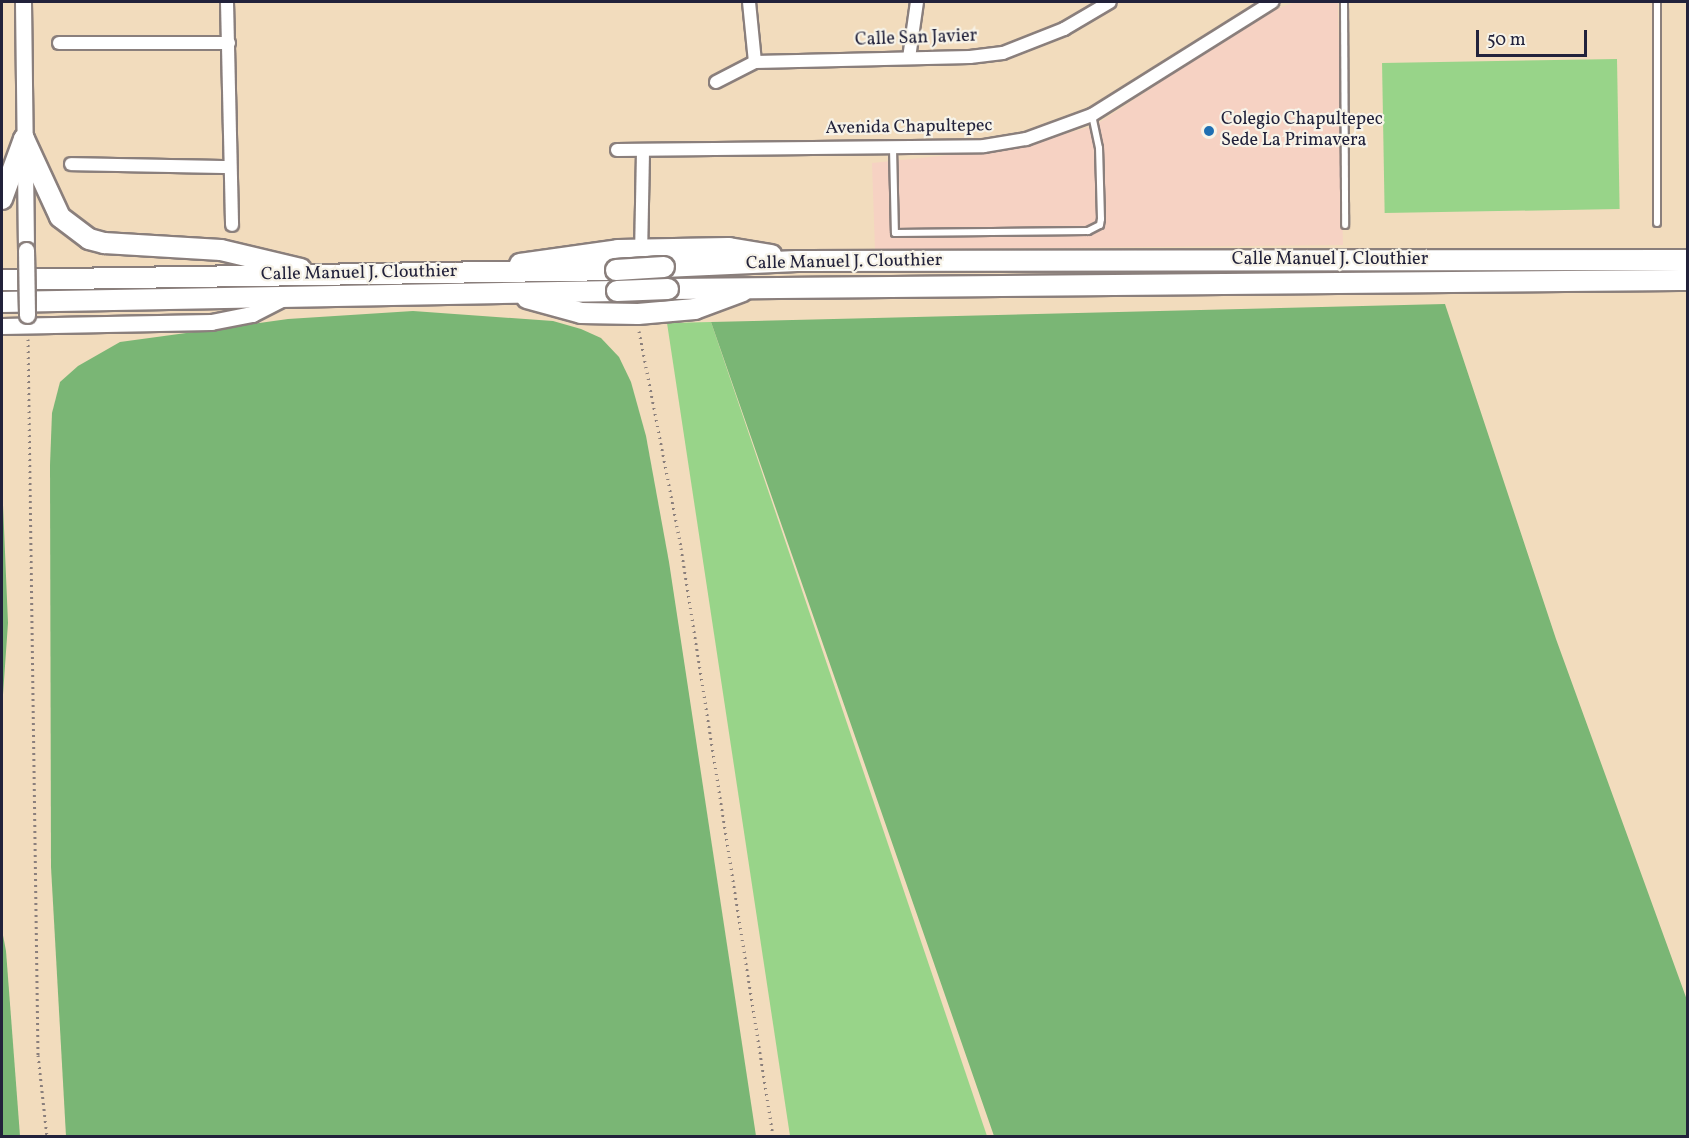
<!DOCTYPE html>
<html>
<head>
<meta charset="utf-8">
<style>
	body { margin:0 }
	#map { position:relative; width:1689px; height:1138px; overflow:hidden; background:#f2dcbd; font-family:Vollkorn,serif }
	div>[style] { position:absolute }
	.built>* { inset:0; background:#f6d2c3 }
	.green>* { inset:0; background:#98d489; transform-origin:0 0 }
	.forest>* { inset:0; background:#7ab675 }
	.path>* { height:3px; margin-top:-1.5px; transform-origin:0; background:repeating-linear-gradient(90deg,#8a7f7c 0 1.5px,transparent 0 6px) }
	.roads { filter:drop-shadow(2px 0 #8a7f7c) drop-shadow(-2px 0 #8a7f7c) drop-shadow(0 2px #8a7f7c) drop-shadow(0 -2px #8a7f7c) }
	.service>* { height:6px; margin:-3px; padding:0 3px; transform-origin:3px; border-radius:3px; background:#fff }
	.minor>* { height:12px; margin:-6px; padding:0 6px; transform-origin:6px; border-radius:6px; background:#fff }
	.tertiary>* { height:15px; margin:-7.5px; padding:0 7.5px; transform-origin:7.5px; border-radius:7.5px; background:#fff }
	.primary>* { height:20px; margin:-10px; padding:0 10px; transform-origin:10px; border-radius:10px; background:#fff }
	.bridges { filter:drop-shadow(2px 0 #8a7f7c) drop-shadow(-2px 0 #8a7f7c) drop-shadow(0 2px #8a7f7c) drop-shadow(0 -2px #8a7f7c) }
	.tertiary-bridge>* { height:15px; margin:-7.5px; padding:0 7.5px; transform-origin:7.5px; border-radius:7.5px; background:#fff }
	.primary-bridge>* { height:20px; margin:-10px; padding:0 10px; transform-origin:10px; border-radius:10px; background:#fff }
	.dots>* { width:16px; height:16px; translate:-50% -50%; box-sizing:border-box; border:3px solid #f7f3e8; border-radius:50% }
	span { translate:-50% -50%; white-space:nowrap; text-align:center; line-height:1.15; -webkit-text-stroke:4.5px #f7f3e8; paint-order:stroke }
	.street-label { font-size:18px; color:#22223b }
	.poi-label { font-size:18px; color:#22223b }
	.left { translate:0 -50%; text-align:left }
	.frame { position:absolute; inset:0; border:3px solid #22223b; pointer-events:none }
	.scale { position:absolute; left:1476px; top:30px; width:111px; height:27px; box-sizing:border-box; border:3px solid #22223b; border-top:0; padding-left:8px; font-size:18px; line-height:21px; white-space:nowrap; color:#22223b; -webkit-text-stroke:4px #f7f3e8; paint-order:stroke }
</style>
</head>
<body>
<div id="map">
	<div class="built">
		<i style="clip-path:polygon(1295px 2px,1338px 2px,1343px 245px,875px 250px,872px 163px,1007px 149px,1094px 126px,1263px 14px)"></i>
	</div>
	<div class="green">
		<i style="left:1617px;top:59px;width:150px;height:235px;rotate:89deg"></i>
		<i style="clip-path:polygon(711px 322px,987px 1136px,790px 1136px,667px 323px)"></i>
	</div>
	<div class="forest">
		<i style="clip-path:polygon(1445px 304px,1556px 639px,1687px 1000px,1687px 1136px,994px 1136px,711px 322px)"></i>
		<i style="clip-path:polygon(413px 311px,553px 321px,581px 329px,601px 338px,619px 357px,631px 382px,646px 436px,669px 562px,756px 1136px,66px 1136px,51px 867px,50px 465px,52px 413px,60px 382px,78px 366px,120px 342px,288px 319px)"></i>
		<i style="clip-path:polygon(2px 481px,8px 623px,2px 709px,2px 480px)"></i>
		<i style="clip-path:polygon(2px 930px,6px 951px,20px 1136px,2px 1136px)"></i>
	</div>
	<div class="path">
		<i style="left:639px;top:331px;width:221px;rotate:79deg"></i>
		<i style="left:681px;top:548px;width:595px;rotate:81.11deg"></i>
		<i style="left:28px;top:339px;width:716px;rotate:89.2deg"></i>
		<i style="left:38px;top:1055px;width:81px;rotate:83.7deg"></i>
	</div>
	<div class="roads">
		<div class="service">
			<i style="left:1344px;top:2px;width:223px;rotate:89.7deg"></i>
			<i style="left:893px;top:148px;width:85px;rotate:88.7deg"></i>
			<i style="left:895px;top:233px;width:193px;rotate:-0.6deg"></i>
			<i style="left:1088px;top:231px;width:13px;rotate:-27deg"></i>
			<i style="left:1100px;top:225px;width:6px;rotate:-81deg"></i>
			<i style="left:1101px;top:219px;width:71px;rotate:-91.6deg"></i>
			<i style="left:1099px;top:148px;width:34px;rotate:-102deg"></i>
			<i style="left:1657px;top:223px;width:221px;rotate:-90deg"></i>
		</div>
		<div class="minor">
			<i style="left:227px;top:2px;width:223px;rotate:88.7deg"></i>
			<i style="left:749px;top:2px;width:60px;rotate:84.3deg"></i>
			<i style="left:59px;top:43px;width:170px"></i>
			<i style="left:909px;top:58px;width:57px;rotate:-81.9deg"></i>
			<i style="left:716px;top:82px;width:44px;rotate:-27.1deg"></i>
			<i style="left:755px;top:62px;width:215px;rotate:-1.3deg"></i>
			<i style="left:970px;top:57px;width:33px;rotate:-7deg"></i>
			<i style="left:1003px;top:53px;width:66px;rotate:-21.5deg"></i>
			<i style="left:1064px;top:29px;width:53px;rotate:-30.4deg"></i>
			<i style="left:617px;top:150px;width:367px;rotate:-0.6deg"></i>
			<i style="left:984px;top:146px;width:43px;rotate:-9.5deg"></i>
			<i style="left:1026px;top:139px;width:70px;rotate:-20deg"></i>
			<i style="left:1092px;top:115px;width:213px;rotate:-32.1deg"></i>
			<i style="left:71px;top:164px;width:159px;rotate:1.1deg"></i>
			<i style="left:641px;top:256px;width:106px;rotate:-88.9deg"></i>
		</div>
		<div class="tertiary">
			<i style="left:23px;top:2px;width:248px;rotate:89.3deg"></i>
			<i style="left:2px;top:326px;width:209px;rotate:-1.1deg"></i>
			<i style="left:211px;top:322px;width:42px;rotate:-11deg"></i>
			<i style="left:252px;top:314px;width:34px;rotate:-27deg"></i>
		</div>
		<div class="primary">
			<i style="left:24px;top:139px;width:86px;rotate:65.2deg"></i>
			<i style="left:60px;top:217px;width:36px;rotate:37deg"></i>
			<i style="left:89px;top:239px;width:16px;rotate:15deg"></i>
			<i style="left:104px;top:243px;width:117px;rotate:3.4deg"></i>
			<i style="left:221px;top:250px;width:82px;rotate:13.4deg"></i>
			<i style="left:2px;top:199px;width:64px;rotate:-69.9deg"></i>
			<i style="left:520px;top:264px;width:99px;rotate:-8.1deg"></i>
			<i style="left:618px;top:250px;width:111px;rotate:-1deg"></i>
			<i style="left:729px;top:248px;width:43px;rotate:9.5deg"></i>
			<i style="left:664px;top:267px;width:133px;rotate:-2.6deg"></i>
			<i style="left:797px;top:261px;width:891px;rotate:-0.06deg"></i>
			<i style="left:2px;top:280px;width:614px;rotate:-0.93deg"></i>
			<i style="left:668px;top:289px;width:1020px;rotate:-0.51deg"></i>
			<i style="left:527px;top:298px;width:56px;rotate:15.5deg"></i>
			<i style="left:581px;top:313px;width:57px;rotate:1deg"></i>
			<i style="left:638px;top:314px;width:57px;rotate:-5deg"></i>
			<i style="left:695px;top:309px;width:51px;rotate:-20.6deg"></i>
			<i style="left:2px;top:302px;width:615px;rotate:-1.02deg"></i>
		</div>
	</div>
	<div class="bridges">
		<div class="tertiary-bridge">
			<i style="left:26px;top:250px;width:65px;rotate:89.1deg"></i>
		</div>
		<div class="primary-bridge">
			<i style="left:616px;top:270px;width:48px;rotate:-3.6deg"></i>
			<i style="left:617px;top:291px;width:51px;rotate:-2.2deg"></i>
		</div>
	</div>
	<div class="dots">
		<i style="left:1209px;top:131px;background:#1f6fb2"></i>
	</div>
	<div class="street-label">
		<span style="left:916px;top:39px;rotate:-2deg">Calle San Javier</span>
		<span style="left:909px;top:128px;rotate:-1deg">Avenida Chapultepec</span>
		<span style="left:1330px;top:260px">Calle Manuel J. Clouthier</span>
		<span style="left:844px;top:263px;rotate:-1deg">Calle Manuel J. Clouthier</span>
		<span style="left:359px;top:274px;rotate:-1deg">Calle Manuel J. Clouthier</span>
	</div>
	<div class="poi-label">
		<span class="left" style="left:1221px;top:131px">Colegio Chapultepec<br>Sede La Primavera</span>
	</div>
	<div class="frame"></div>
	<div class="scale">50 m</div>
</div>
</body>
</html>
